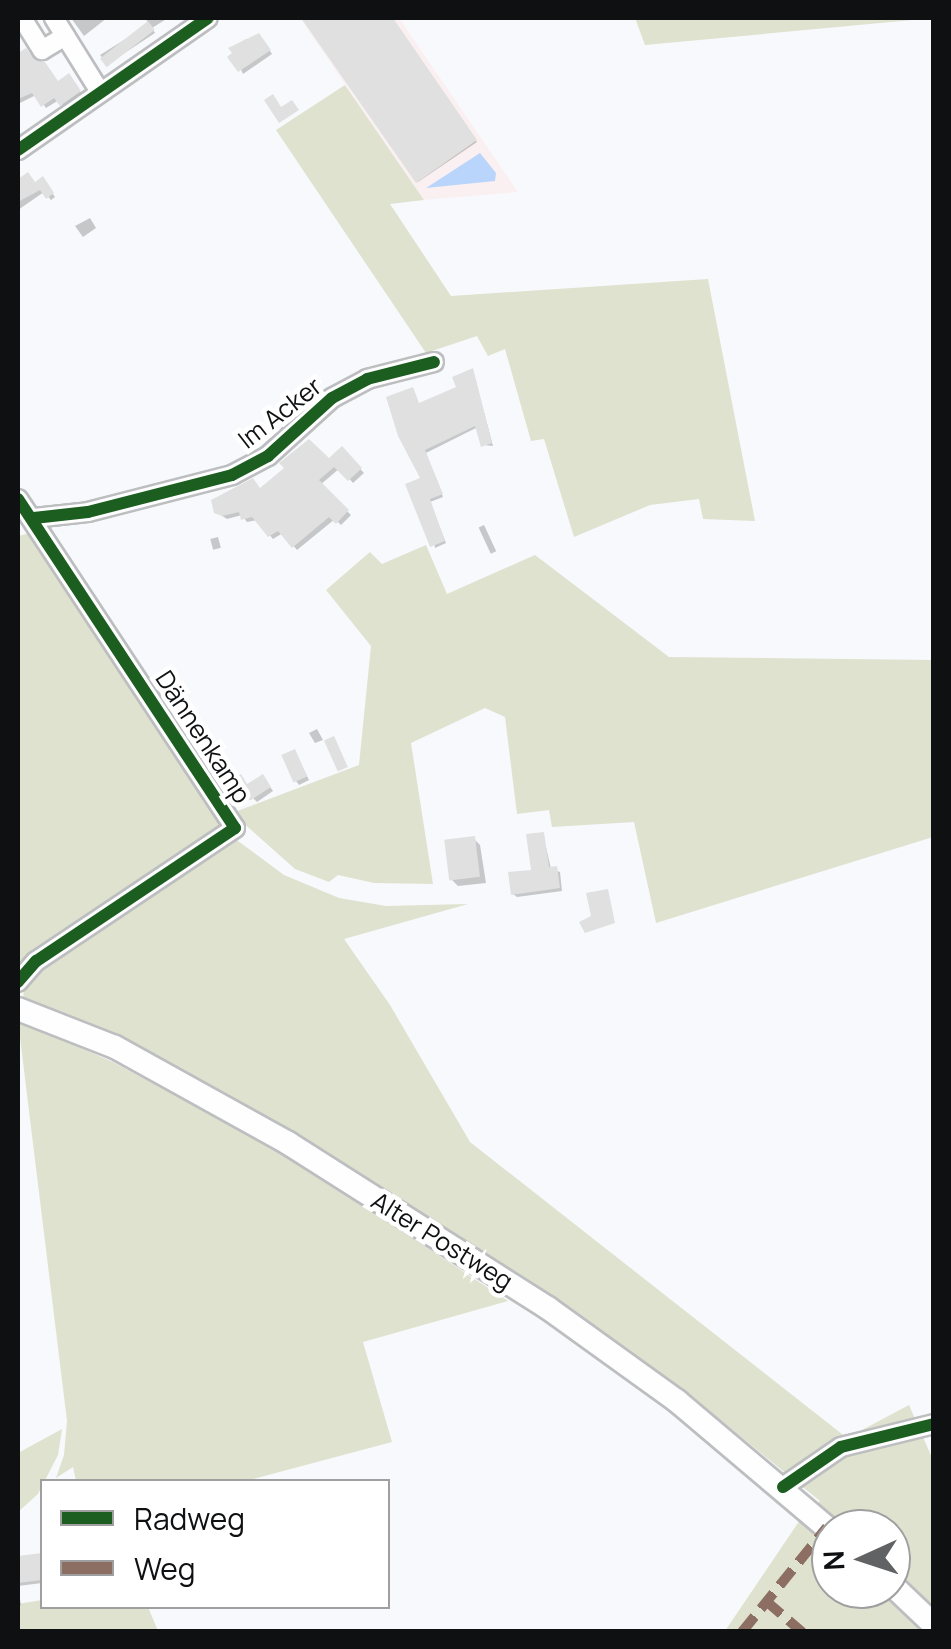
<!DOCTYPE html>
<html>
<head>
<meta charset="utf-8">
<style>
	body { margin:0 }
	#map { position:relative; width:951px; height:1649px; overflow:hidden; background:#f7f9fc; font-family:Manrope,sans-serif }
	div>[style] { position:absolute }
	.commercial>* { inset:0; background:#fbf0f1 }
	.green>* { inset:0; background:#dfe2ce }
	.water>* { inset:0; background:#bad5fb }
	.shadow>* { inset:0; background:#0003; transform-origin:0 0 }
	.building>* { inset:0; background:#e0e0e0; transform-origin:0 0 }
	.roads { filter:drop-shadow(2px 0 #bdbec0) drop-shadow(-2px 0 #bdbec0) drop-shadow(0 2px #bdbec0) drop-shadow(0 -2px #bdbec0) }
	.minor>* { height:18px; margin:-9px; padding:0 9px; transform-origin:9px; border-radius:9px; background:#fefeff }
	.major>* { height:22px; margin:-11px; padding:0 11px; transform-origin:11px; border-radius:11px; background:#fefeff }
	.quiet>* { height:10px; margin-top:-5px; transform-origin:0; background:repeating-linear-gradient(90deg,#8d6e63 0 20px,transparent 0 30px) }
	.cycleway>* { height:12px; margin:-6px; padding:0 6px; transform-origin:6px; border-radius:6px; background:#1b5e20 }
	span { translate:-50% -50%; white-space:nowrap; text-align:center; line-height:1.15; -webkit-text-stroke:9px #fff; paint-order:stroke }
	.street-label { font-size:25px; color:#0f1012 }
	.frame { position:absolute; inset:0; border:20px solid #0f1012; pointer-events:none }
	.legend { position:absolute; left:40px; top:1479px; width:350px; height:130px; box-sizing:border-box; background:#fff; border:2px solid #9f9fa0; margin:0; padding:12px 18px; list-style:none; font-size:30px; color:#0f1012 }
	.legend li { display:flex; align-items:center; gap:20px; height:50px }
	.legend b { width:50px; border:2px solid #9f9fa0 }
	.north { position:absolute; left:811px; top:1509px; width:100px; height:100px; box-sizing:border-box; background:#fff; border:2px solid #9f9fa0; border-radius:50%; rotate:267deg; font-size:28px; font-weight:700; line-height:40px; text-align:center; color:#0f1012 }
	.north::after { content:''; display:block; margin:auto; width:35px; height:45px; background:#606264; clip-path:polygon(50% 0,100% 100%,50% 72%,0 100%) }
</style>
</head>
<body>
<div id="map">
	<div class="commercial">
		<i style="clip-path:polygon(300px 18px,399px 18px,518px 192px,424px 200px)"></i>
	</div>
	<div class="green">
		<i style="clip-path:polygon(635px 18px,934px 18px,645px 45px)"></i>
		<i style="clip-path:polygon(345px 85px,424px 200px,390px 204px,451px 296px,708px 279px,755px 521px,703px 519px,699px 499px,650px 505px,574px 537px,544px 439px,531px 441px,505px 349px,488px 356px,477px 336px,426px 353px,276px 130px)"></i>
		<i style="clip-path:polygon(31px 533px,226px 828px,18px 972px,18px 536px)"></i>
		<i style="clip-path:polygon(426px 545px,447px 594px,535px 555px,669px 657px,933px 660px,933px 837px,656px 923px,634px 822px,552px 827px,549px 810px,517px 814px,505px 717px,485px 708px,411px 743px,433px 884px,374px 883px,338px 875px,329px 882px,295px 869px,232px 813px,359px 765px,371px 646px,326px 590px,370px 552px,382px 564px)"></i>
		<i style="clip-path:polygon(evenodd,234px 838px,284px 875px,339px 898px,386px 906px,468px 904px,344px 939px,390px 1005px,470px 1142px,847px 1438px,909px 1405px,933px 1460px,933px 1631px,725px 1631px,800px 1520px,820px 1501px,682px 1389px,552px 1295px,300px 1136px,136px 1045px,23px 998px,26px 976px,234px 838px,831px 1529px,891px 1529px,891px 1589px,831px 1589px,831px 1529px)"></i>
		<i style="clip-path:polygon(18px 1021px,113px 1062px,288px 1156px,508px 1301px,363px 1342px,392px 1442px,246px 1481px,76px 1481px,73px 1467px,56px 1478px,64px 1455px,67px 1421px)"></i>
		<i style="clip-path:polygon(62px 1429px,58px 1455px,38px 1494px,18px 1512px,18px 1453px)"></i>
		<i style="clip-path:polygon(42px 1600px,42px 1606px,148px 1607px,158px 1631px,18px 1631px,18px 1604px)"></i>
	</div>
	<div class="water">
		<i style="clip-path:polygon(480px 153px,496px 173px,495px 181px,426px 188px)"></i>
	</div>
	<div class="shadow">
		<i style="clip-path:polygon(71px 18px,107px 18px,84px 36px)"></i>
		<i style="clip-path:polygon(168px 18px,152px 28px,155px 33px,108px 64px,100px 55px,148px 25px,146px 18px)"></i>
		<i style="clip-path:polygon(304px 18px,390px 18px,477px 142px,418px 182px)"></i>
		<i style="clip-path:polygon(246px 39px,250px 43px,262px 39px,272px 54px,243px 74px,232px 49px)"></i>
		<i style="clip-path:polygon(25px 58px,58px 84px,72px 80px,83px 96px,65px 108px,59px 100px,46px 108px,36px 95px,18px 104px,18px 64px)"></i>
		<i style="clip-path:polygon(28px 175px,35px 184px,45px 183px,55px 197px,51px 200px,44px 192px,18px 210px,18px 182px)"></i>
		<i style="clip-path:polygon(90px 218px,96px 228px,83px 237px,75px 226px)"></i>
		<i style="clip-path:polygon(473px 371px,493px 446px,484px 445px,478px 427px,426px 453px,443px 497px,430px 502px,446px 543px,435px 548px,424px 479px,420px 405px,459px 388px)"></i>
		<i style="clip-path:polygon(342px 449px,364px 473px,353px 483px,340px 468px,320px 485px,351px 515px,341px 525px,335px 519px,297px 550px,283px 533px,273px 539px,257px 520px,247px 522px,242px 515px,227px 519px,216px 512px,329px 462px)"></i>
		<i style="left:484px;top:525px;width:29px;height:6px;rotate:65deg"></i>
		<i style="left:218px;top:537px;width:11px;height:8px;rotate:75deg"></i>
		<i style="clip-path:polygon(317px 729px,323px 740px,315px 743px,309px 733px)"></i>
		<i style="clip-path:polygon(295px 752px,309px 780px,299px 785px,296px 781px)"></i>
		<i style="clip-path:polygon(266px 781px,273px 791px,257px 802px,253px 798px,242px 804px,239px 801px,248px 786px)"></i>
		<i style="clip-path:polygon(543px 834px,551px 869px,560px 872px,562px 891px,517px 897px,513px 894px,534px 872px)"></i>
		<i style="clip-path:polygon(474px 839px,480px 845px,486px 883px,458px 886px,452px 880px)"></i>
		<i style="clip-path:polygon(42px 1556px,42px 1583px,18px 1586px,21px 1605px,18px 1606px,18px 1558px)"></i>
	</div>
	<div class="building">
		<i style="clip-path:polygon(301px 18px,393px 18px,477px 140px,416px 183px)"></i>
		<i style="left:148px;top:21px;width:11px;height:61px;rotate:52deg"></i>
		<i style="clip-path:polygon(259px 33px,271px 50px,238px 72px,227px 57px,232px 53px,228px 48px)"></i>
		<i style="clip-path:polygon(26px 48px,35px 60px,45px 62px,58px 81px,69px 73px,81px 91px,60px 106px,54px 98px,41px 107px,32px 93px,18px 99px,18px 53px)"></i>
		<i style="clip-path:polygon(273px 94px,281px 107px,292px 100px,299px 110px,279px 123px,264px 100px)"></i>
		<i style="clip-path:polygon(28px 172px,35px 182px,43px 176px,54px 193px,46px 199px,40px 190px,18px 202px,18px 179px)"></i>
		<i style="clip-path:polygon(473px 368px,492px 443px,481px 447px,475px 426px,425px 450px,443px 494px,430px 499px,445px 541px,430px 547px,405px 484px,420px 478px,398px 436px,386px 397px,413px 387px,419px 403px,456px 387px,452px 377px)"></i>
		<i style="clip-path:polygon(309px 439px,329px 458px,342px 446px,362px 468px,348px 481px,334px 467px,319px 480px,349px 510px,336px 524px,329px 517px,292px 548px,278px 531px,268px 537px,252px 517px,241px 520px,239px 512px,222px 516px,214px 513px,211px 500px,253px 478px,260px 488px,284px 468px,279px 463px)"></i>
		<i style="left:334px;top:736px;width:34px;height:11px;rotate:66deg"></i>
		<i style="left:295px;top:749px;width:30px;height:15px;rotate:66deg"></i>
		<i style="clip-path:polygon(241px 774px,247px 784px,263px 774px,271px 787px,251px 800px,248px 795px,237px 802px,225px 784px)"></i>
		<i style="clip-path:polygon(544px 832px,549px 867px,557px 866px,560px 888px,511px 895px,508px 872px,531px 870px,526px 834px)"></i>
		<i style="left:475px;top:836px;width:41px;height:31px;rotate:83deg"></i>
		<i style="clip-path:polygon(608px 889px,615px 923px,585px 933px,579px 922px,591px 916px,586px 893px)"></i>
		<i style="clip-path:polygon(42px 1553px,42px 1580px,18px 1583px,18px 1556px)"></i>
	</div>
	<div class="roads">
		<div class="minor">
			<i style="left:22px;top:18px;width:38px;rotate:58deg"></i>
			<i style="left:42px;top:50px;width:27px;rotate:-31deg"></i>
			<i style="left:54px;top:18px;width:87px;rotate:58.1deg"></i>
			<i style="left:18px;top:150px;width:231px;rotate:-34.8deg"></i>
			<i style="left:18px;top:499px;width:394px;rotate:56.6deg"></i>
			<i style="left:235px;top:828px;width:239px;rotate:146.2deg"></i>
			<i style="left:36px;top:961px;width:28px;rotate:131deg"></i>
			<i style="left:34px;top:518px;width:54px;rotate:-6.3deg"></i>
			<i style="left:88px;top:512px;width:149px;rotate:-14.4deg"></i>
			<i style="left:232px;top:475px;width:41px;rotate:-27.8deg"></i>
			<i style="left:268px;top:456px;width:86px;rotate:-42.2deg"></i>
			<i style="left:332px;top:398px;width:40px;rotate:-28deg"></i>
			<i style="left:367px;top:379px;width:69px;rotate:-14.2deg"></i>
			<i style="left:783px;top:1487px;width:70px;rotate:-34.6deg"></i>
			<i style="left:841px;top:1447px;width:96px;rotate:-13.9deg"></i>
		</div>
		<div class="major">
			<i style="left:18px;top:1009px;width:104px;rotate:21.4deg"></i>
			<i style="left:115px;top:1047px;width:198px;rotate:29deg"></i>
			<i style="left:288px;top:1143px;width:308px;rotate:32.4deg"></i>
			<i style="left:548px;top:1308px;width:159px;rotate:35.8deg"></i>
			<i style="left:677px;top:1401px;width:202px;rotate:40.2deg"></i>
			<i style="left:891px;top:1584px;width:59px;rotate:43.6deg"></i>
		</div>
	</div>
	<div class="quiet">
		<i style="left:766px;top:1601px;width:48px;rotate:40.7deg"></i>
		<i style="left:742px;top:1632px;width:135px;rotate:-51deg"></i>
	</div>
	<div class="cycleway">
		<i style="left:18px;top:150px;width:231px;rotate:-34.8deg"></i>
		<i style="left:18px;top:499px;width:394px;rotate:56.6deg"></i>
		<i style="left:235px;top:828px;width:239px;rotate:146.2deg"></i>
		<i style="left:36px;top:961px;width:28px;rotate:131deg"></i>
		<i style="left:34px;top:518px;width:54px;rotate:-6.3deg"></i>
		<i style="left:88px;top:512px;width:149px;rotate:-14.4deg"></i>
		<i style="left:232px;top:475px;width:41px;rotate:-27.8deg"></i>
		<i style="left:268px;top:456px;width:86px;rotate:-42.2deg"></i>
		<i style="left:332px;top:398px;width:40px;rotate:-28deg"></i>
		<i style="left:367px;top:379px;width:69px;rotate:-14.2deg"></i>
		<i style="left:783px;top:1487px;width:70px;rotate:-34.6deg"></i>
		<i style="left:841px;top:1447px;width:96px;rotate:-13.9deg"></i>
	</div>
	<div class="street-label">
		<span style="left:280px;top:413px;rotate:-38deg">Im Acker</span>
		<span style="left:203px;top:737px;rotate:57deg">Dännenkamp</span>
		<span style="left:442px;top:1241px;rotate:32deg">Alter Postweg</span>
	</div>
	<div class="frame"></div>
	<ul class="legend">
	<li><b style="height:12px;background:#1b5e20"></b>Radweg</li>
	<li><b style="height:12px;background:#8d6e63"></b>Weg</li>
	</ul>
	<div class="north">N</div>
</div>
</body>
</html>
